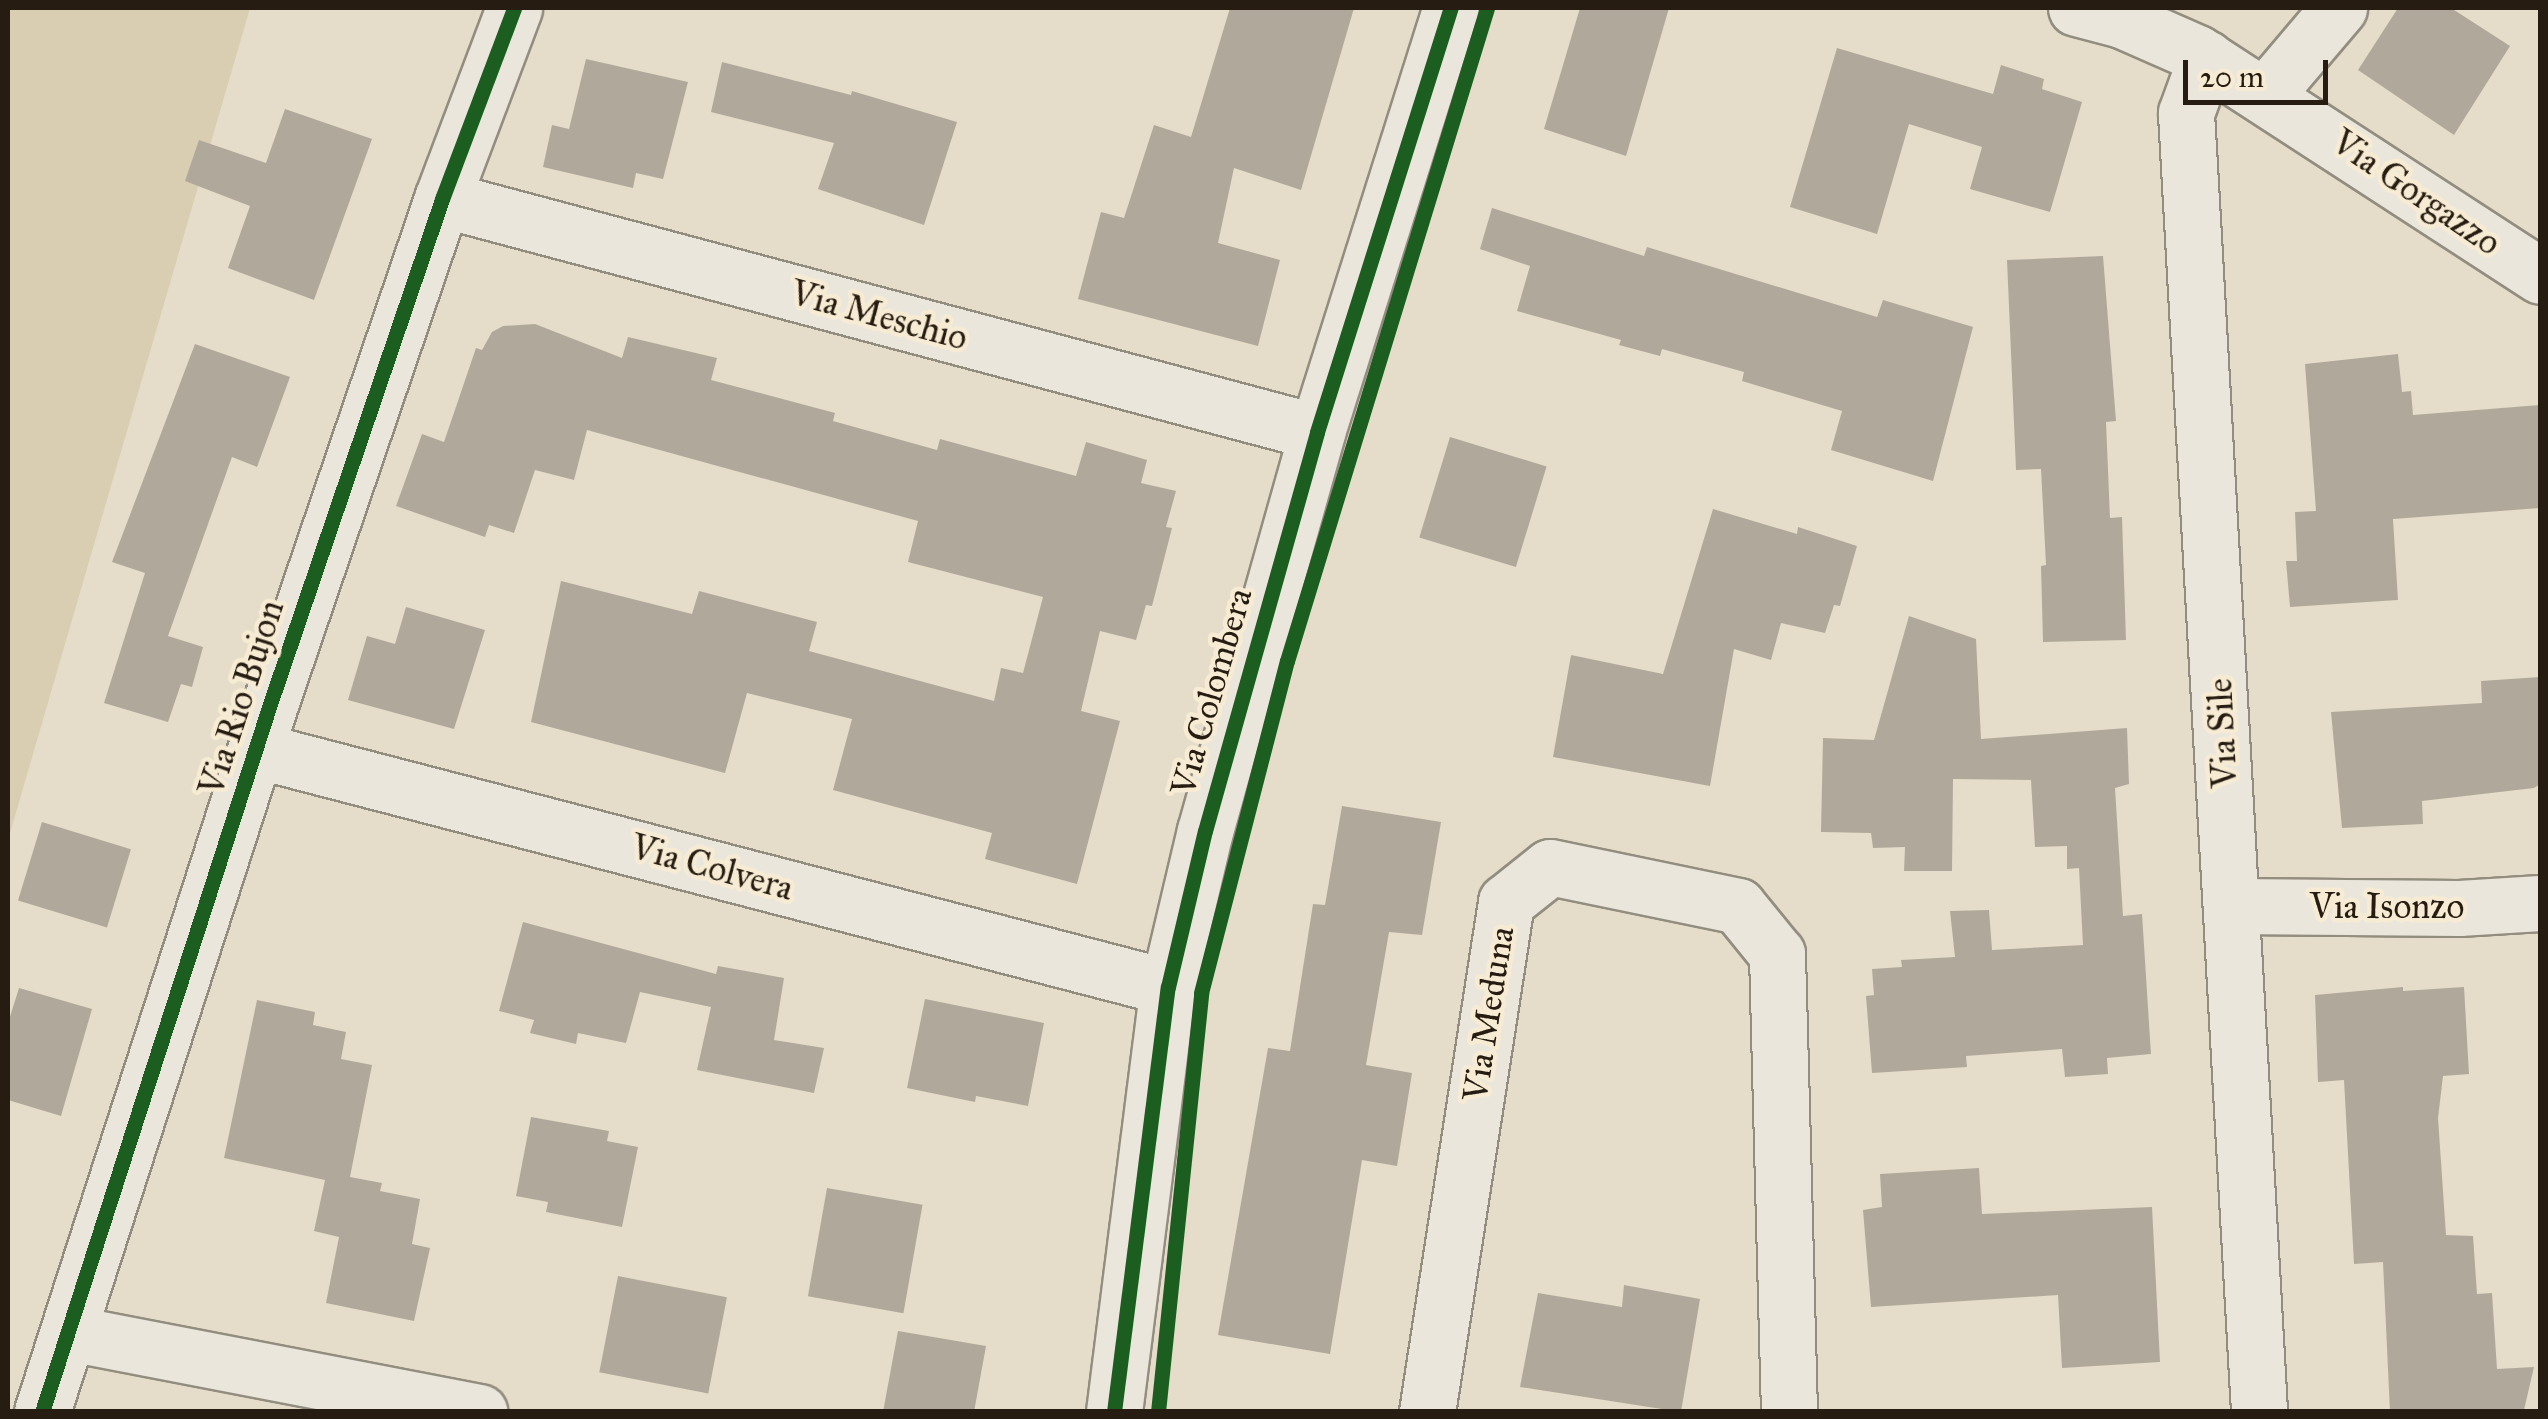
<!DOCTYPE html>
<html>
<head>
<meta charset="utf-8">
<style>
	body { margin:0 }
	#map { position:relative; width:2548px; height:1419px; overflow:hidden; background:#e5ddc9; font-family:"IM FELL Great Primer",serif }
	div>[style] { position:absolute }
	.green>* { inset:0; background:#d9cdb2 }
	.building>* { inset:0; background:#b0a99b; transform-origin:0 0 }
	.roads { filter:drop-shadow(2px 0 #938d80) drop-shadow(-2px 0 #938d80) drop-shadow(0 2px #938d80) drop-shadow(0 -2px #938d80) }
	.minor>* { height:55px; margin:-27.5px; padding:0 27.5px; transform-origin:27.5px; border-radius:27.5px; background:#eae6dc }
	.cycleway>* { height:15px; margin:-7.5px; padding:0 7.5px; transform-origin:7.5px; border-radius:7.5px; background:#1b5e20 }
	span { translate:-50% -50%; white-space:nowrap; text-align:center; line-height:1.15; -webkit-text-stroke:9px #f7ecd3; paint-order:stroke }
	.street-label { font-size:35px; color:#261c11 }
	.frame { position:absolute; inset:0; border:10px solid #261c11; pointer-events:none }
	.scale { position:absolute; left:2183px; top:60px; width:145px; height:45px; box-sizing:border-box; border:5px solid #261c11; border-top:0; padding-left:12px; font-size:30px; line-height:35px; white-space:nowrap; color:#261c11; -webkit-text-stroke:8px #f7ecd3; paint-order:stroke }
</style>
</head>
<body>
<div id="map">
	<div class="green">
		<i style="clip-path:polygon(8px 8px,250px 8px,8px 840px)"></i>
	</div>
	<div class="building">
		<i style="clip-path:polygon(1230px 8px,1354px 8px,1301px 190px,1234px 168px,1218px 243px,1280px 260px,1258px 346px,1078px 299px,1101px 212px,1124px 218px,1154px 125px,1191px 137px)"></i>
		<i style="clip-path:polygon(1580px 8px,1669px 8px,1626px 156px,1544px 129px)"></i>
		<i style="clip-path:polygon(2398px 8px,2451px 8px,2510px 46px,2454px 135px,2358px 70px)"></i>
		<i style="clip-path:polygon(1837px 48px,1993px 94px,2001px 65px,2044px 79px,2042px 89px,2082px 102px,2050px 212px,1970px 189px,1982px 147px,1909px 124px,1877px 234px,1790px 207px)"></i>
		<i style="clip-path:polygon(586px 59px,688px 82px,663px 179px,636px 173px,633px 188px,543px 167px,552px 125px,569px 129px)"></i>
		<i style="clip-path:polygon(722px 62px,851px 95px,852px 91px,957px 122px,924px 225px,818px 189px,834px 143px,711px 112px)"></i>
		<i style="clip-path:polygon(285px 109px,372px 139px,314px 300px,228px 268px,250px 206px,185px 181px,199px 140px,266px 163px)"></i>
		<i style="clip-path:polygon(1492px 208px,1644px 256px,1647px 247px,1877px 317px,1883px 300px,1973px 327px,1933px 481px,1831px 450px,1842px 411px,1742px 381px,1744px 372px,1662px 349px,1660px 356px,1619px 345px,1621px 340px,1517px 311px,1530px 266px,1480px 249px)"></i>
		<i style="clip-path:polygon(2103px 256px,2116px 421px,2106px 422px,2110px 518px,2122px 517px,2126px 640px,2043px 642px,2041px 566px,2046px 565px,2041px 469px,2016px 470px,2007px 260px)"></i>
		<i style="clip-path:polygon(535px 324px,622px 358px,628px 337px,717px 358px,711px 380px,835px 413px,833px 421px,937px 450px,940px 439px,1076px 476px,1086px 442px,1147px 460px,1141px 483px,1176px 491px,1166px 527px,1172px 528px,1152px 606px,1146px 605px,1136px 640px,1100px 631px,1081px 711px,1120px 721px,1077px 884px,985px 859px,992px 833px,833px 790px,852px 719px,747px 693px,725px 773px,531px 722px,561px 581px,692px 614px,699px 591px,817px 622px,809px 651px,994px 701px,1001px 668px,1023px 673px,1043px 597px,908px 562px,918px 521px,587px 430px,574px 480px,535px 470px,514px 533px,489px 525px,485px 537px,396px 506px,422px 434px,444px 442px,476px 348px,482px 350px,492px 332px,503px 326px)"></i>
		<i style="clip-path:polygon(195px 344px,290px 377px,257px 467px,232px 457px,168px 636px,203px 647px,192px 687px,181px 684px,168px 722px,104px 703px,145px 573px,112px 562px)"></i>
		<i style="clip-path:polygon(2398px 354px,2402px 392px,2411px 391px,2413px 415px,2540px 405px,2540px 508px,2393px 519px,2398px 600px,2290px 607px,2286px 561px,2297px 561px,2295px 512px,2316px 511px,2305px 364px)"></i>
		<i style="left:1450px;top:437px;width:101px;height:105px;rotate:17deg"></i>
		<i style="clip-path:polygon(1713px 509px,1797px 534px,1798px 527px,1857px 546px,1840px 606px,1834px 605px,1825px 633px,1781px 623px,1771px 660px,1734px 649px,1710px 786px,1553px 757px,1571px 655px,1663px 674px)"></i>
		<i style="clip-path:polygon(406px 607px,485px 630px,454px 729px,348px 700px,367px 636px,395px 644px)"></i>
		<i style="clip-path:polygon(1909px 616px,1976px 639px,1981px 739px,2127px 728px,2129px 784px,2115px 788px,2123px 916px,2142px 914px,2151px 1054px,2107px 1058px,2108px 1074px,2065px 1077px,2062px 1049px,1966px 1056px,1967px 1067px,1872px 1073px,1866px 996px,1874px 995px,1872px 969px,1902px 967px,1901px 960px,1955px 957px,1950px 911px,1989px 910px,1992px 950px,2083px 945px,2079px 868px,2067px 869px,2067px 846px,2035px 847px,2031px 780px,1953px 779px,1952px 871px,1904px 871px,1905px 847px,1873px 848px,1871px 833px,1821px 832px,1823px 738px,1874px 740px)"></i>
		<i style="clip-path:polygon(2540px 677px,2540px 784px,2534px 788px,2422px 801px,2423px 824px,2342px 828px,2331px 712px,2482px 703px,2481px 681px)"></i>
		<i style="clip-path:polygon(1342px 806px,1441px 822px,1422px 935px,1389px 932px,1366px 1065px,1412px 1073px,1397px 1166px,1362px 1160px,1330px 1354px,1218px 1335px,1268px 1048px,1290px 1051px,1313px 904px,1325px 905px)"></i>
		<i style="left:42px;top:822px;width:93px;height:82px;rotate:17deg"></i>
		<i style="clip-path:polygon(523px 922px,716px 974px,718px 966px,784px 978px,774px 1040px,824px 1048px,814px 1093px,697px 1070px,711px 1007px,640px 992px,626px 1043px,578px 1033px,576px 1044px,530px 1033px,534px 1020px,499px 1011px)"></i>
		<i style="clip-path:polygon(2403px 987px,2403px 991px,2464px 987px,2469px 1074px,2443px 1076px,2438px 1118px,2446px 1235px,2473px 1236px,2477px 1294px,2492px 1293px,2497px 1369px,2534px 1367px,2524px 1410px,2390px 1412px,2383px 1262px,2354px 1264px,2344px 1080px,2318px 1082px,2315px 995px)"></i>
		<i style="clip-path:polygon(19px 988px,92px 1009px,61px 1116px,8px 1100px,8px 1023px)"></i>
		<i style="clip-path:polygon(925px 999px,1044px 1023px,1028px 1106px,976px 1096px,975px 1102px,907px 1088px)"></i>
		<i style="clip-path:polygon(257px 1000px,315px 1012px,313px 1025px,346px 1032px,341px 1059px,372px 1065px,350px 1177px,382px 1183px,380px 1191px,420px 1199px,412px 1244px,430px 1248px,414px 1321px,326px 1303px,339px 1237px,314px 1231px,325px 1180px,224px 1158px)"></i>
		<i style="clip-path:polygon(531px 1117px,609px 1131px,607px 1141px,638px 1147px,622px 1227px,546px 1212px,548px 1202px,516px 1196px)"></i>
		<i style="clip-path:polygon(1979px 1168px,1982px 1214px,2152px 1207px,2160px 1362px,2062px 1368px,2058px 1295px,1871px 1307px,1863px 1210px,1882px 1207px,1880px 1174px)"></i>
		<i style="left:827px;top:1188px;width:97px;height:110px;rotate:10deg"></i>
		<i style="left:618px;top:1276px;width:111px;height:98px;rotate:11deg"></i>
		<i style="clip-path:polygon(1624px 1285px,1700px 1299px,1681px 1412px,1520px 1387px,1538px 1293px,1622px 1307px)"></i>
		<i style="clip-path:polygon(898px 1331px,986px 1346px,974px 1412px,883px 1412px)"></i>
	</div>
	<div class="roads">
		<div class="minor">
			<i style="left:2076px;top:8px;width:48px;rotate:14.6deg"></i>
			<i style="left:2122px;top:20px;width:82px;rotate:23.7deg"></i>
			<i style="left:2197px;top:53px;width:409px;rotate:33deg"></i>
			<i style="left:2206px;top:58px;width:59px;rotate:110deg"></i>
			<i style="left:2186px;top:113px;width:1301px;rotate:86.78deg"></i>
			<i style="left:2266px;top:94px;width:113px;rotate:-49.7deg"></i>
			<i style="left:442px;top:199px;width:905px;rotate:14.91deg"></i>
			<i style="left:256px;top:750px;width:942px;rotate:14.57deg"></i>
			<i style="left:2233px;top:906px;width:226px;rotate:0.5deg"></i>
			<i style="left:2459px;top:908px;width:81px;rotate:-3.5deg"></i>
			<i style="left:69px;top:1333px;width:418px;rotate:10.9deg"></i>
			<i style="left:42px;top:1412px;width:741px;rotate:-72.15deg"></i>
			<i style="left:269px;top:707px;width:537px;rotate:-71.19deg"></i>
			<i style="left:442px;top:199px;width:204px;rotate:-69.3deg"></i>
			<i style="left:1114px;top:1412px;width:428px;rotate:-82.8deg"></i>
			<i style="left:1168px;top:987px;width:160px;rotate:-76.7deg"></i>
			<i style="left:1205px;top:831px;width:414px;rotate:-74.3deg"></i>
			<i style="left:1317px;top:432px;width:445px;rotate:-72.5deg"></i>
			<i style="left:1427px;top:1412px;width:516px;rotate:-81.19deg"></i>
			<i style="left:1506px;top:902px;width:56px;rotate:-38.5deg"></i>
			<i style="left:1550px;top:867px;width:192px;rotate:11.7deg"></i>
			<i style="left:1738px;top:906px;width:62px;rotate:50.9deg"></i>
			<i style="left:1777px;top:954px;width:458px;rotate:88.5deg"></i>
		</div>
	</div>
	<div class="cycleway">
		<i style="left:42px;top:1412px;width:741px;rotate:-72.15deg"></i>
		<i style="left:269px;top:707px;width:537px;rotate:-71.19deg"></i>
		<i style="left:442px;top:199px;width:204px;rotate:-69.3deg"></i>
		<i style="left:1114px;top:1412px;width:428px;rotate:-82.8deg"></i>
		<i style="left:1168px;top:987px;width:160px;rotate:-76.7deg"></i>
		<i style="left:1205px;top:831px;width:414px;rotate:-74.3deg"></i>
		<i style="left:1317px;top:432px;width:445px;rotate:-72.5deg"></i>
		<i style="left:1158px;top:1412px;width:421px;rotate:-84.1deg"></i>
		<i style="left:1201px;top:993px;width:343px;rotate:-75.5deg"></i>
		<i style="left:1287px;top:661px;width:683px;rotate:-72.97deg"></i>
	</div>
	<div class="street-label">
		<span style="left:2416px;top:193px;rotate:34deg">Via Gorgazzo</span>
		<span style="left:879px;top:316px;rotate:15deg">Via Meschio</span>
		<span style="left:1212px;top:692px;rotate:-74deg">Via Colombera</span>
		<span style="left:242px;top:698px;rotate:-72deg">Via Rio Bujon</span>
		<span style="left:2223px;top:733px;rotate:-93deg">Via Sile</span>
		<span style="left:712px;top:868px;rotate:15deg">Via Colvera</span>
		<span style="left:2387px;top:907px">Via Isonzo</span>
		<span style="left:1489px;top:1014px;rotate:-81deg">Via Meduna</span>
	</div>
	<div class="frame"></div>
	<div class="scale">20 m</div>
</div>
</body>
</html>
